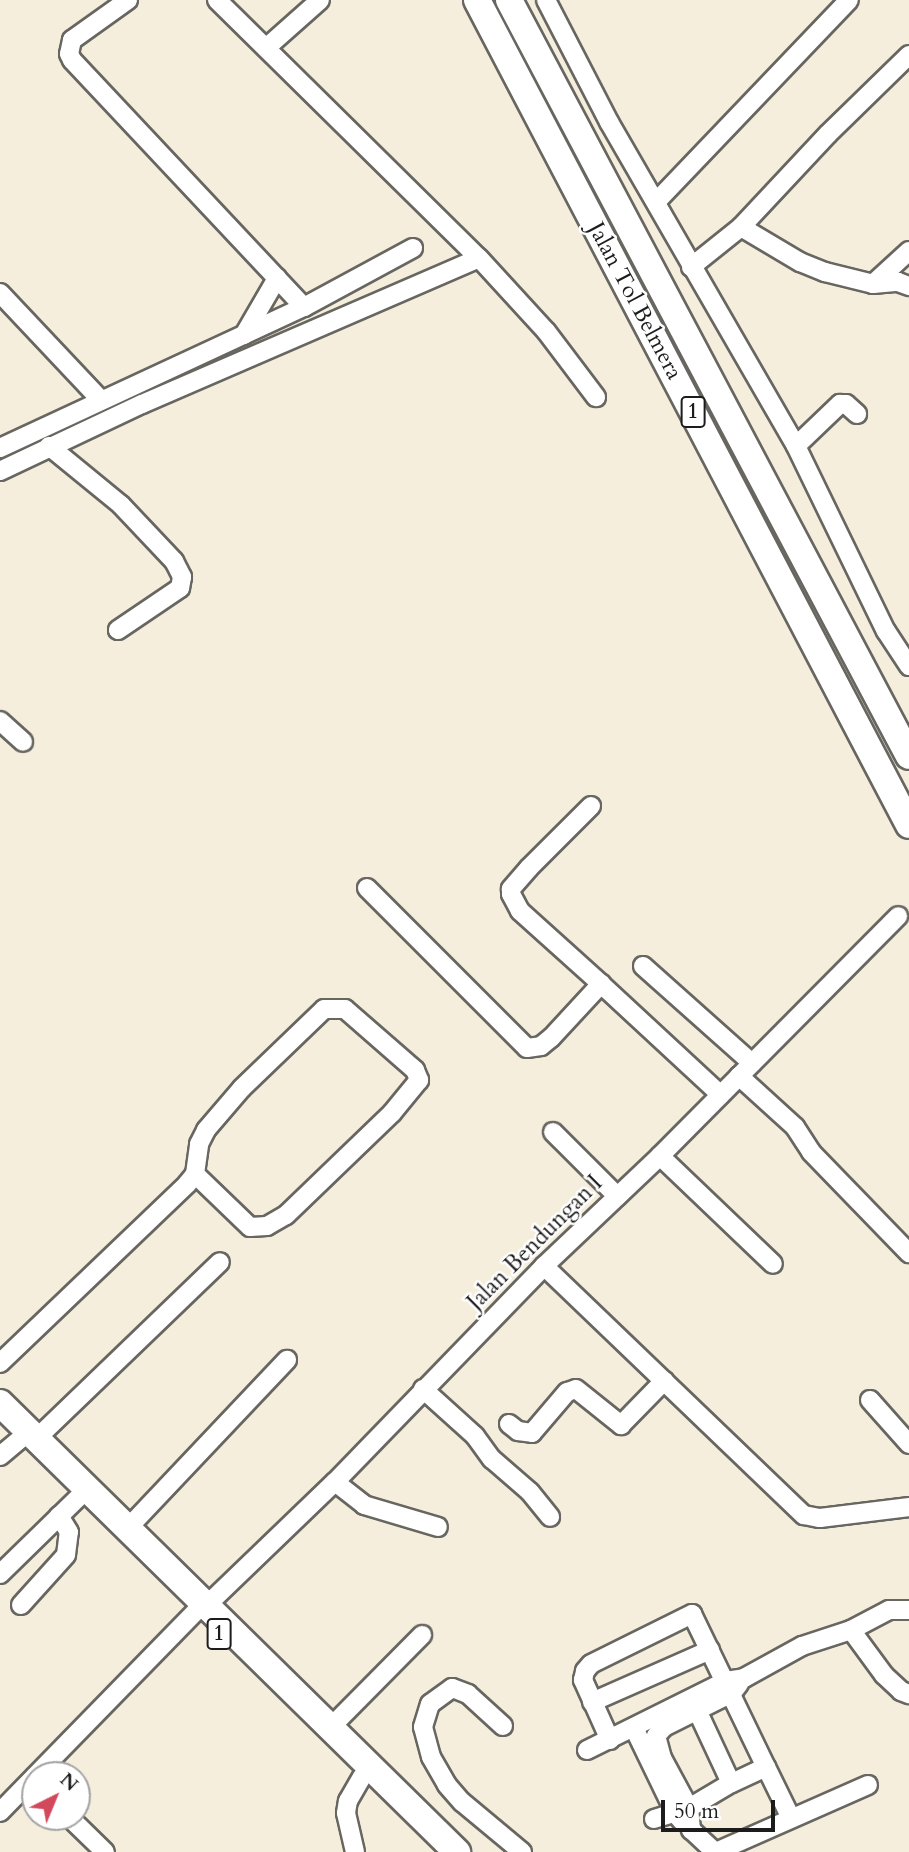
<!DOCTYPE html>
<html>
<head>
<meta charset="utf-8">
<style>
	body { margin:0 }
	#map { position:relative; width:909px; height:1852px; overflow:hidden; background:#f5eedd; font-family:Cardo,serif }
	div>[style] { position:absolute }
	.roads { filter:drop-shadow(2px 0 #686660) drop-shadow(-2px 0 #686660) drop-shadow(0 2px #686660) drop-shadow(0 -2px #686660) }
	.minor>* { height:18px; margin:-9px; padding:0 9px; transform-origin:9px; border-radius:9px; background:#fff }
	.highway>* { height:26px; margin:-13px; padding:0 13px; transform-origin:13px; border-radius:13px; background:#fff }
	span { translate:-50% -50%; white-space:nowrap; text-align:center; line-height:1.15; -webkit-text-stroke:5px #fff; paint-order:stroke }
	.shield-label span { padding:2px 5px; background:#fff; border:2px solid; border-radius:5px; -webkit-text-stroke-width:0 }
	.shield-label { font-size:21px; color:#1c1c1c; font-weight:700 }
	.street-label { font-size:23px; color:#1c1c1c }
	.north { position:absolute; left:21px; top:1761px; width:70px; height:70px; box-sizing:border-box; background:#fff; border:2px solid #a4a4a4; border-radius:50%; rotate:43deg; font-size:19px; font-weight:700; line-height:28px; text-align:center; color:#1c1c1c }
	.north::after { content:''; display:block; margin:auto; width:24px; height:32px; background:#d1495b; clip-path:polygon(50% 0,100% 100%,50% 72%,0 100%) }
	.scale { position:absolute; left:661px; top:1800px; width:114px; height:32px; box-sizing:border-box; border:4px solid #1c1c1c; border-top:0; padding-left:9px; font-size:21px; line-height:24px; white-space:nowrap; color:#1c1c1c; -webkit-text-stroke:5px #fff; paint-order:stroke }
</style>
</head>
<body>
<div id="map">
	<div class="roads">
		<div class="minor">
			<i style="left:128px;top:0;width:69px;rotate:144.5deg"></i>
			<i style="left:72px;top:40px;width:14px;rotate:102deg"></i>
			<i style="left:69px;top:54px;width:7px;rotate:63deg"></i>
			<i style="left:72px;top:60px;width:339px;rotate:46.8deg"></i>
			<i style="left:217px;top:0;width:368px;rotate:44.6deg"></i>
			<i style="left:479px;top:258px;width:99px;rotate:47.5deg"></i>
			<i style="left:546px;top:331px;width:83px;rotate:52.9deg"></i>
			<i style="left:546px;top:0;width:137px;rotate:62.7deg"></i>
			<i style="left:609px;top:122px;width:374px;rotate:60deg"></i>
			<i style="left:796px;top:446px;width:206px;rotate:64.1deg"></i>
			<i style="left:886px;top:631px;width:42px;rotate:56.7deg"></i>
			<i style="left:266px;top:48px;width:72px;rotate:-41.6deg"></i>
			<i style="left:656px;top:202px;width:279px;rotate:-46.3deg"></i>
			<i style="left:741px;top:227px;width:69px;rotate:30.7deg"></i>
			<i style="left:800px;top:262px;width:27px;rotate:22deg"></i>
			<i style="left:825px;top:272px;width:49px;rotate:14deg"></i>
			<i style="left:873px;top:284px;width:25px;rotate:-5deg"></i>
			<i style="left:898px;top:282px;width:12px;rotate:20deg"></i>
			<i style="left:691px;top:267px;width:64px;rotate:-38.7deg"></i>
			<i style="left:741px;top:227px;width:127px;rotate:-46.9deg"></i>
			<i style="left:828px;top:134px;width:113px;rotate:-44.3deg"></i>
			<i style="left:873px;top:284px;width:49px;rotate:-42.5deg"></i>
			<i style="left:0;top:293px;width:147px;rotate:46.7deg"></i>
			<i style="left:244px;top:335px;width:66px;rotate:-59.9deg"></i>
			<i style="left:49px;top:446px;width:93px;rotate:39.3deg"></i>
			<i style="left:121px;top:505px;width:77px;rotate:46.6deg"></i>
			<i style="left:174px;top:561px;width:18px;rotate:63deg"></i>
			<i style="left:182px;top:577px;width:11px;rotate:100deg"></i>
			<i style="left:180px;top:588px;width:75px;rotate:145.9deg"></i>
			<i style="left:796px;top:446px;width:61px;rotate:-43.7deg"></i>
			<i style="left:840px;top:404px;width:6px"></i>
			<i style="left:846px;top:404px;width:15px;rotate:42deg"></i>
			<i style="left:0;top:448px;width:335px;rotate:-24.9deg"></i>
			<i style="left:304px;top:307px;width:124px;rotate:-28.4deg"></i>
			<i style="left:0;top:471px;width:157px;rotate:-25.3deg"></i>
			<i style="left:142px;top:404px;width:367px;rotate:-23.4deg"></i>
			<i style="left:0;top:721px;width:31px;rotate:42deg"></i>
			<i style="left:591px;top:806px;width:88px;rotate:135deg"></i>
			<i style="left:529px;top:868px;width:28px;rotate:131deg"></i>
			<i style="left:511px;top:889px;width:5px;rotate:90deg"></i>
			<i style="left:511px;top:894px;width:19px;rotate:62deg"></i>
			<i style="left:520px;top:911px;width:109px;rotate:42deg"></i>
			<i style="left:367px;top:888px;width:226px;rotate:45deg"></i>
			<i style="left:527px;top:1048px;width:14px;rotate:-8deg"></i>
			<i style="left:541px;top:1046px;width:13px;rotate:-39deg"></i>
			<i style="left:551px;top:1038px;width:74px;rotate:-47.2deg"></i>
			<i style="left:601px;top:984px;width:163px;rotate:42.8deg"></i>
			<i style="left:643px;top:966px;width:146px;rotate:41.7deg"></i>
			<i style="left:739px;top:1076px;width:76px;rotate:42.3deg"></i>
			<i style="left:795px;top:1127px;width:30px;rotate:57deg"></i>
			<i style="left:811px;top:1152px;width:141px;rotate:45.9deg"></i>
			<i style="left:553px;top:1132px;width:91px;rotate:45deg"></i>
			<i style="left:660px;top:1156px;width:156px;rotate:43.7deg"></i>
			<i style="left:544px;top:1266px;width:360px;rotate:43.8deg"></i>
			<i style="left:804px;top:1515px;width:16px;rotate:11deg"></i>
			<i style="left:820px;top:1518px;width:90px;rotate:-7deg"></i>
			<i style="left:0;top:1363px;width:259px;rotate:-43.7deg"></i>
			<i style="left:187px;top:1184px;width:13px;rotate:-51deg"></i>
			<i style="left:195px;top:1174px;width:30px;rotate:-82deg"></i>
			<i style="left:199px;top:1144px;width:16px;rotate:-63deg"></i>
			<i style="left:206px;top:1130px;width:55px;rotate:-49.4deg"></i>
			<i style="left:242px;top:1088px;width:114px;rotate:-43.9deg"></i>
			<i style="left:324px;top:1009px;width:21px"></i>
			<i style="left:345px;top:1009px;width:93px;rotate:41.1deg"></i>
			<i style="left:415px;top:1070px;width:11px;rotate:68deg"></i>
			<i style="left:419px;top:1080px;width:43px;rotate:129.3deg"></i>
			<i style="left:392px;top:1113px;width:147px;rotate:136.1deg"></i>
			<i style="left:286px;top:1215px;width:22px;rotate:150deg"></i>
			<i style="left:267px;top:1226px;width:17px;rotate:177deg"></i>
			<i style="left:250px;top:1227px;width:76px;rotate:-136.1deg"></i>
			<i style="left:423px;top:1389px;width:70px;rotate:42.1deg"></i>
			<i style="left:475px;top:1436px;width:29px;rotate:54deg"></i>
			<i style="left:492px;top:1459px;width:50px;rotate:41deg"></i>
			<i style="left:530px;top:1492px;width:32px;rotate:51deg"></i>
			<i style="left:870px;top:1400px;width:59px;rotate:48.4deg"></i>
			<i style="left:509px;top:1424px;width:11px;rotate:38deg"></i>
			<i style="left:518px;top:1431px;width:14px;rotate:8deg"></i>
			<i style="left:532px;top:1433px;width:54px;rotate:-49.5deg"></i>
			<i style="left:567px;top:1392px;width:9px;rotate:-18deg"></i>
			<i style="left:576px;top:1389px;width:58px;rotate:38.7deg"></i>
			<i style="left:621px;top:1425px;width:62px;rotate:-45.7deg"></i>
			<i style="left:36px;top:1439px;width:255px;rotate:-43.9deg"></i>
			<i style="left:0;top:1456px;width:26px;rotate:-40deg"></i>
			<i style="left:335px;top:1482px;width:37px;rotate:38deg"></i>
			<i style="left:364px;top:1505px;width:77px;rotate:16.6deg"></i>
			<i style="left:127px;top:1529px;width:233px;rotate:-46.6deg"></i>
			<i style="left:0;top:1574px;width:110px;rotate:-44.3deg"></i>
			<i style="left:21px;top:1605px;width:67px;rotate:-48deg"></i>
			<i style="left:66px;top:1555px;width:23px;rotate:-83deg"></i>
			<i style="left:69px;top:1532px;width:19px;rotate:-122deg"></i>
			<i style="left:207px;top:1605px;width:178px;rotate:-43.9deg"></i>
			<i style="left:335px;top:1482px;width:301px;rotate:-45.9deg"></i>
			<i style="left:544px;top:1266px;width:160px;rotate:-43.5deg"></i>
			<i style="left:660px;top:1156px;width:338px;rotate:-45.2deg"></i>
			<i style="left:851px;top:1630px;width:43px;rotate:-27.8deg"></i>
			<i style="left:889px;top:1610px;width:20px"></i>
			<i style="left:592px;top:1702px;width:129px;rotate:-23.8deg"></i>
			<i style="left:503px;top:1726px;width:47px;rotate:-137.6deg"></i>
			<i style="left:468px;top:1694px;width:17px;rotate:-159deg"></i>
			<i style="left:452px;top:1688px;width:27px;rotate:144deg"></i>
			<i style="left:430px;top:1704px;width:24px;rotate:107deg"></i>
			<i style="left:423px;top:1727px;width:31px;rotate:75deg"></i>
			<i style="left:431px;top:1757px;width:32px;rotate:60deg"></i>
			<i style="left:447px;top:1785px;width:23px;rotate:49deg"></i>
			<i style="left:462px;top:1802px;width:78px;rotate:39.8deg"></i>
			<i style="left:330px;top:1728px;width:131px;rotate:-45.3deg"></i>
			<i style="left:634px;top:1728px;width:94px;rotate:64.2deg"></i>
			<i style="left:675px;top:1813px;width:11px;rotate:49deg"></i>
			<i style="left:610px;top:1740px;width:66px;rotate:-114.2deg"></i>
			<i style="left:583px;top:1680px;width:9px;rotate:-77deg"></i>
			<i style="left:585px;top:1671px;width:9px;rotate:-49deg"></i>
			<i style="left:591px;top:1664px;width:113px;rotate:-26.3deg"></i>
			<i style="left:692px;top:1614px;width:170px;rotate:64.2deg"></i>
			<i style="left:766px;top:1767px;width:38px;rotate:155deg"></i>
			<i style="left:587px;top:1750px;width:155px;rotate:-26.4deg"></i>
			<i style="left:726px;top:1681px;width:18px;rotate:-9deg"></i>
			<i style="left:744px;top:1678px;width:66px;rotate:-28.9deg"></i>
			<i style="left:802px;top:1646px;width:52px;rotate:-18.1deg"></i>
			<i style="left:851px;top:1630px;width:56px;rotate:53.7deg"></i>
			<i style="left:884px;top:1675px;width:23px;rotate:43deg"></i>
			<i style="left:901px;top:1691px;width:9px;rotate:21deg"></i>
			<i style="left:766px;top:1767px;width:57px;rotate:63.9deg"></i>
			<i style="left:36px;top:1775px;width:229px;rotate:-45.7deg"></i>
			<i style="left:0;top:1812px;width:50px;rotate:-45.8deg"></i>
			<i style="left:69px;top:1817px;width:50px;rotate:44.2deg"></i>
			<i style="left:654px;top:1819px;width:37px;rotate:-17deg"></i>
			<i style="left:689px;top:1808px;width:49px;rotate:-30.8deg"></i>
			<i style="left:731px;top:1783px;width:81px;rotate:-115deg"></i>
			<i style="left:355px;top:1852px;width:40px;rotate:-103deg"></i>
			<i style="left:346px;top:1813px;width:12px;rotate:-81deg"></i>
			<i style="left:348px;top:1801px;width:28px;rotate:-60deg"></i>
			<i style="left:715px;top:1852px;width:33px;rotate:-137deg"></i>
			<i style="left:691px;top:1830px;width:22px;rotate:-95deg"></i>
			<i style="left:689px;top:1808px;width:57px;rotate:-118.4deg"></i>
			<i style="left:662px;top:1758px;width:23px;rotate:-105deg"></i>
			<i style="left:656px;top:1736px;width:12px;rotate:-48deg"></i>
			<i style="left:664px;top:1727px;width:76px;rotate:-26.6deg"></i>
			<i style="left:732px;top:1693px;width:11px;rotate:-52deg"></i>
			<i style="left:716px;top:1852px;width:166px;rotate:-23.8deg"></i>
		</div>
		<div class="highway">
			<i style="left:477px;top:0;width:931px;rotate:62.36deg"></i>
			<i style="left:509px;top:0;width:855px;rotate:62.12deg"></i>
			<i style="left:0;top:1403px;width:641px;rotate:44.49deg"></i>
		</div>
	</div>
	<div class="shield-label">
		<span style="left:693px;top:412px">1</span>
		<span style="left:219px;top:1634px">1</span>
	</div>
	<div class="street-label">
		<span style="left:635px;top:301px;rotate:62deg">Jalan Tol Belmera</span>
		<span style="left:535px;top:1243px;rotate:-45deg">Jalan Bendungan I</span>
	</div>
	<div class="north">N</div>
	<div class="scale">50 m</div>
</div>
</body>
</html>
